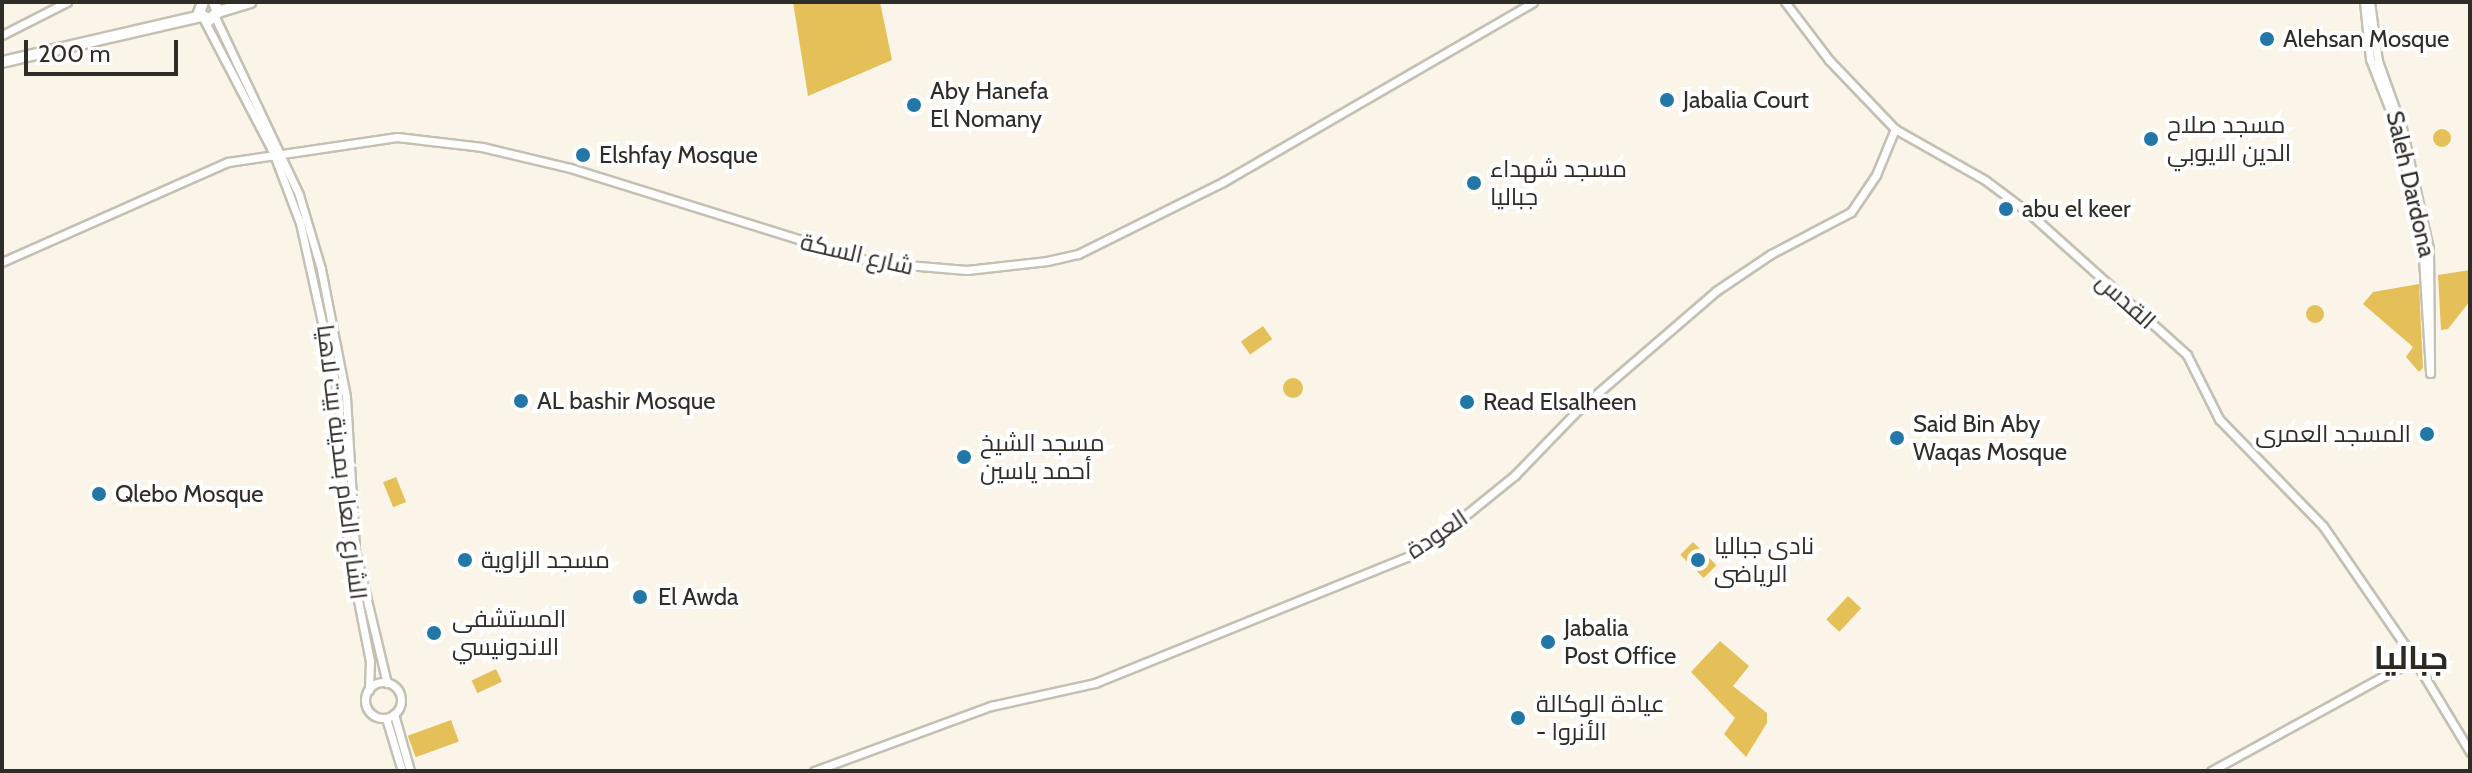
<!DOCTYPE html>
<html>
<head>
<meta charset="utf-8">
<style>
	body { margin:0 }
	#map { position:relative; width:2472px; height:773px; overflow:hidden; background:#faf5e8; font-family:Cabin,Cairo,sans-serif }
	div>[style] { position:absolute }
	.green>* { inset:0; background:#e5c059; transform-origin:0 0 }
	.round { border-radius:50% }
	.roads { filter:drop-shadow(2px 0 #c4c0b3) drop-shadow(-2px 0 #c4c0b3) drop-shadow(0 2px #c4c0b3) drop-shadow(0 -2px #c4c0b3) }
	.secondary>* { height:7px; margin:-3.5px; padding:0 3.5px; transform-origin:3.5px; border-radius:3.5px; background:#fff }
	.secondary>.ring { margin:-3.5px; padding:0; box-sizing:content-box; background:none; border:7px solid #fff; border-radius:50% }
	.highway>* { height:10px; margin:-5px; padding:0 5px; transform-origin:5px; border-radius:5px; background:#fff }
	.dots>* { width:22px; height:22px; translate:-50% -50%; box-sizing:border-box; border:4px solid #fff; border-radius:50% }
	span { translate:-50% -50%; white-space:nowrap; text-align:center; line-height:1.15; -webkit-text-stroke:8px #fff; paint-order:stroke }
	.poi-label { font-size:24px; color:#2f2d28 }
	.left { translate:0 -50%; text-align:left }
	.right { translate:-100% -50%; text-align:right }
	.street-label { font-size:24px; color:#2f2d28 }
	.district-label { font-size:32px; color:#2d291f; font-weight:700 }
	.frame { position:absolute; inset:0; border:4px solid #2f2d28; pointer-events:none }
	.scale { position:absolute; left:24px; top:40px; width:154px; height:36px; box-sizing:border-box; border:4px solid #2f2d28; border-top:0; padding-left:10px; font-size:24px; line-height:28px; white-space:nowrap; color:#2f2d28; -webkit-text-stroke:6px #fff; paint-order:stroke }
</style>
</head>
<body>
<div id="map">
	<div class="green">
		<i style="clip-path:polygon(793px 2px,880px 2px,892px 60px,808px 96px)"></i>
		<i class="round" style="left:2433px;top:129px;width:18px;height:18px"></i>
		<i style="clip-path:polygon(2470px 270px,2470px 301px,2448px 329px,2441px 330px,2438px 275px)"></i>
		<i style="clip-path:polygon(2419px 284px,2423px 368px,2419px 372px,2406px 357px,2413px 347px,2363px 304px,2373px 292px)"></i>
		<i class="round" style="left:2306px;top:305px;width:18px;height:18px"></i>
		<i style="left:1263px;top:326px;width:16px;height:27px;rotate:55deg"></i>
		<i class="round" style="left:1283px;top:378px;width:20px;height:20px"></i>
		<i style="left:396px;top:477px;width:27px;height:14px;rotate:68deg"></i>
		<i style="left:1693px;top:542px;width:33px;height:18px;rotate:45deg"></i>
		<i style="left:1848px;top:596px;width:18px;height:32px;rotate:43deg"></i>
		<i style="clip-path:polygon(1720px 641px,1749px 666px,1733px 686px,1767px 713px,1767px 723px,1746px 757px,1724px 734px,1735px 718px,1691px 672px)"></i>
		<i style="left:496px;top:669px;width:14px;height:27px;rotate:65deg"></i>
		<i style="left:451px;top:720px;width:23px;height:46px;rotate:70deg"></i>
	</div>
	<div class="roads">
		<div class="secondary">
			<i style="left:1785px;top:2px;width:73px;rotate:52.8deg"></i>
			<i style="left:1829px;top:60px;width:95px;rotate:46.3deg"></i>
			<i style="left:1895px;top:129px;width:103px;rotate:29.5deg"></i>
			<i style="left:1985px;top:180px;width:55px;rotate:36.9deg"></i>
			<i style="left:2029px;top:213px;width:212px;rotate:41.9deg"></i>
			<i style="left:2187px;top:355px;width:72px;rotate:63.4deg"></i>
			<i style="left:2219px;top:419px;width:149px;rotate:45.8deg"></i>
			<i style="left:2323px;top:526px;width:155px;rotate:55.5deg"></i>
			<i style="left:2364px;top:2px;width:57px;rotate:84deg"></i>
			<i style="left:2370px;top:59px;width:77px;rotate:68.7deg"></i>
			<i style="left:2398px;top:131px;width:113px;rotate:77.7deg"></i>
			<i style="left:2422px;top:241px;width:132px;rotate:86.5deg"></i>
			<i style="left:2370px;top:2px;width:60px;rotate:82.3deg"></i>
			<i style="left:2378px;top:61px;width:71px;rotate:70.3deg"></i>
			<i style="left:2402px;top:128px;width:124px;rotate:77.4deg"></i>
			<i style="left:2429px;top:249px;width:124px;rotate:89.5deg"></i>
			<i style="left:215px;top:17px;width:197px;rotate:64.7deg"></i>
			<i style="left:299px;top:195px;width:77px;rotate:73.4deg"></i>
			<i style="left:321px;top:269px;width:130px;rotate:78.9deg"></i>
			<i style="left:346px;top:397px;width:153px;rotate:86.6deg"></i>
			<i style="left:355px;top:550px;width:137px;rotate:76.5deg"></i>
			<i style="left:203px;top:18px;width:151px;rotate:62.4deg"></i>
			<i style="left:273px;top:152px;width:76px;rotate:69.2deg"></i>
			<i style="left:300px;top:223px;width:176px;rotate:77.5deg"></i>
			<i style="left:338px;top:395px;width:149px;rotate:86.5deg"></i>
			<i style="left:347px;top:544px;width:119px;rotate:78.9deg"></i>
			<i style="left:370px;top:661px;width:29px;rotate:92deg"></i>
			<i style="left:2px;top:35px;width:73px;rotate:-26.9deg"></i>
			<i style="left:2px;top:262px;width:247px;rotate:-23.9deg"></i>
			<i style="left:228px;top:162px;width:171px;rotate:-8.4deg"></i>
			<i style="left:397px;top:137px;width:86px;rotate:6.7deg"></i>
			<i style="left:482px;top:147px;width:90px;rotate:13.4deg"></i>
			<i style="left:570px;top:168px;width:315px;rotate:17.3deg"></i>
			<i style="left:871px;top:262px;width:96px;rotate:4.8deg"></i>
			<i style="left:967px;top:270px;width:81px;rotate:-6.4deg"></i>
			<i style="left:1047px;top:261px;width:32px;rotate:-13deg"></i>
			<i style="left:1078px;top:254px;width:162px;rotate:-26.4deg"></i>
			<i style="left:1223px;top:182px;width:358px;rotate:-30.1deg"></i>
			<i class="ring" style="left:2408px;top:653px;width:5px;height:5px"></i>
			<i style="left:2417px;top:664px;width:103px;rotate:58.9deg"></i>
			<i class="ring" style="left:365px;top:682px;width:29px;height:29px"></i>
			<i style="left:394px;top:714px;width:59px;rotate:74.3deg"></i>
			<i style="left:386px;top:718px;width:55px;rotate:73.2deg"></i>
			<i style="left:814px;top:771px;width:189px;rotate:-20.2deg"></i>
			<i style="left:991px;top:706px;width:107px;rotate:-12.5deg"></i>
			<i style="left:1095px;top:683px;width:350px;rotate:-22deg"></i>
			<i style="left:1420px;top:552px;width:122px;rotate:-39deg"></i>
			<i style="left:1515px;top:475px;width:92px;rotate:-45.9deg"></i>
			<i style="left:1579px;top:409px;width:181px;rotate:-40.7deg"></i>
			<i style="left:1716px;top:291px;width:66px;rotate:-33.9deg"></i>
			<i style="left:1771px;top:254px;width:90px;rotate:-27.7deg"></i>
			<i style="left:1851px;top:212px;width:45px;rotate:-56deg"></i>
			<i style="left:1876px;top:175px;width:50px;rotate:-67.6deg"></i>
			<i style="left:2211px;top:771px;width:226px;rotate:-28.8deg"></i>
		</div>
		<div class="highway">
			<i style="left:203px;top:2px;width:12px;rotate:110deg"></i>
			<i style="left:199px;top:13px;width:12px;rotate:35deg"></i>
			<i style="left:209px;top:20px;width:12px;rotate:-42deg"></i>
			<i style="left:218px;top:12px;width:11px;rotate:-112deg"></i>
			<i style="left:218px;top:12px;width:34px;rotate:-17deg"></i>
			<i style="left:2px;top:62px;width:204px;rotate:-13deg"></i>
		</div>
	</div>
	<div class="dots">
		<i style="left:2267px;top:39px;background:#2377a7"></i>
		<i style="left:1667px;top:100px;background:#2377a7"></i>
		<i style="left:914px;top:105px;background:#2377a7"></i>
		<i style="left:2151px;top:139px;background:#2377a7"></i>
		<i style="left:583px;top:155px;background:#2377a7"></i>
		<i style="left:1474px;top:183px;background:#2377a7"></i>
		<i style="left:2006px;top:209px;background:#2377a7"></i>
		<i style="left:521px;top:401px;background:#2377a7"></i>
		<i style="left:1467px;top:402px;background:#2377a7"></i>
		<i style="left:2427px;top:434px;background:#2377a7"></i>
		<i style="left:1897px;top:438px;background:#2377a7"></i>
		<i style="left:964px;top:457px;background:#2377a7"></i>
		<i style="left:99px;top:494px;background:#2377a7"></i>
		<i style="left:465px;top:560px;background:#2377a7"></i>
		<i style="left:1698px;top:560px;background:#2377a7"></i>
		<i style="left:640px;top:597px;background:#2377a7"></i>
		<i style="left:434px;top:633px;background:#2377a7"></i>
		<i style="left:1548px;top:642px;background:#2377a7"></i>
		<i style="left:1518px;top:718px;background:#2377a7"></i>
	</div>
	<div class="poi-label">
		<span class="left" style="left:2283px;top:39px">Alehsan Mosque</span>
		<span class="left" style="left:930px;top:105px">Aby Hanefa<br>El Nomany</span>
		<span class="left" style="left:1683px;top:100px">Jabalia Court</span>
		<span class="left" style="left:2167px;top:139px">مسجد صلاح<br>الدين الايوبي</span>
		<span class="left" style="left:599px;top:155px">Elshfay Mosque</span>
		<span class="left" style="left:1490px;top:183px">مسجد شهداء<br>جباليا</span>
		<span class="left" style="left:2022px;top:209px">abu el keer</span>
		<span class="left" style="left:537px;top:401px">AL bashir Mosque</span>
		<span class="left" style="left:1483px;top:402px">Read Elsalheen</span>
		<span class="left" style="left:1913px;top:438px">Said Bin Aby<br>Waqas Mosque</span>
		<span class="right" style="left:2411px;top:434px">المسجد العمرى</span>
		<span class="left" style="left:980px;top:457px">مسجد الشيخ<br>أحمد ياسين</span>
		<span class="left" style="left:115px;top:494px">Qlebo Mosque</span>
		<span class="left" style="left:1714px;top:560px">نادى جباليا<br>الرياضى</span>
		<span class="left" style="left:481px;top:560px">مسجد الزاوية</span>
		<span class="left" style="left:658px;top:597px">El Awda</span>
		<span class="left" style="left:452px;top:633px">المستشفى<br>الاندونيسي</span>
		<span class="left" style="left:1564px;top:642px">Jabalia<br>Post Office</span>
		<span class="left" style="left:1536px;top:718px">عيادة الوكالة<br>- الأنروا</span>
	</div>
	<div class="street-label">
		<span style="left:2411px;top:184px;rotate:77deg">Saleh Dardona</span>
		<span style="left:857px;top:254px;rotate:13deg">شارع السكة</span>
		<span style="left:2126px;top:301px;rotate:42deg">القدس</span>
		<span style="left:342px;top:462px;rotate:83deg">الشارع العام بمدينة بيت لاهيا</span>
		<span style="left:1437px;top:534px;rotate:-34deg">العودة</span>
	</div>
	<div class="district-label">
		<span style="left:2411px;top:658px">جباليا</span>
	</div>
	<div class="frame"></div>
	<div class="scale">200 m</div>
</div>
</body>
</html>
